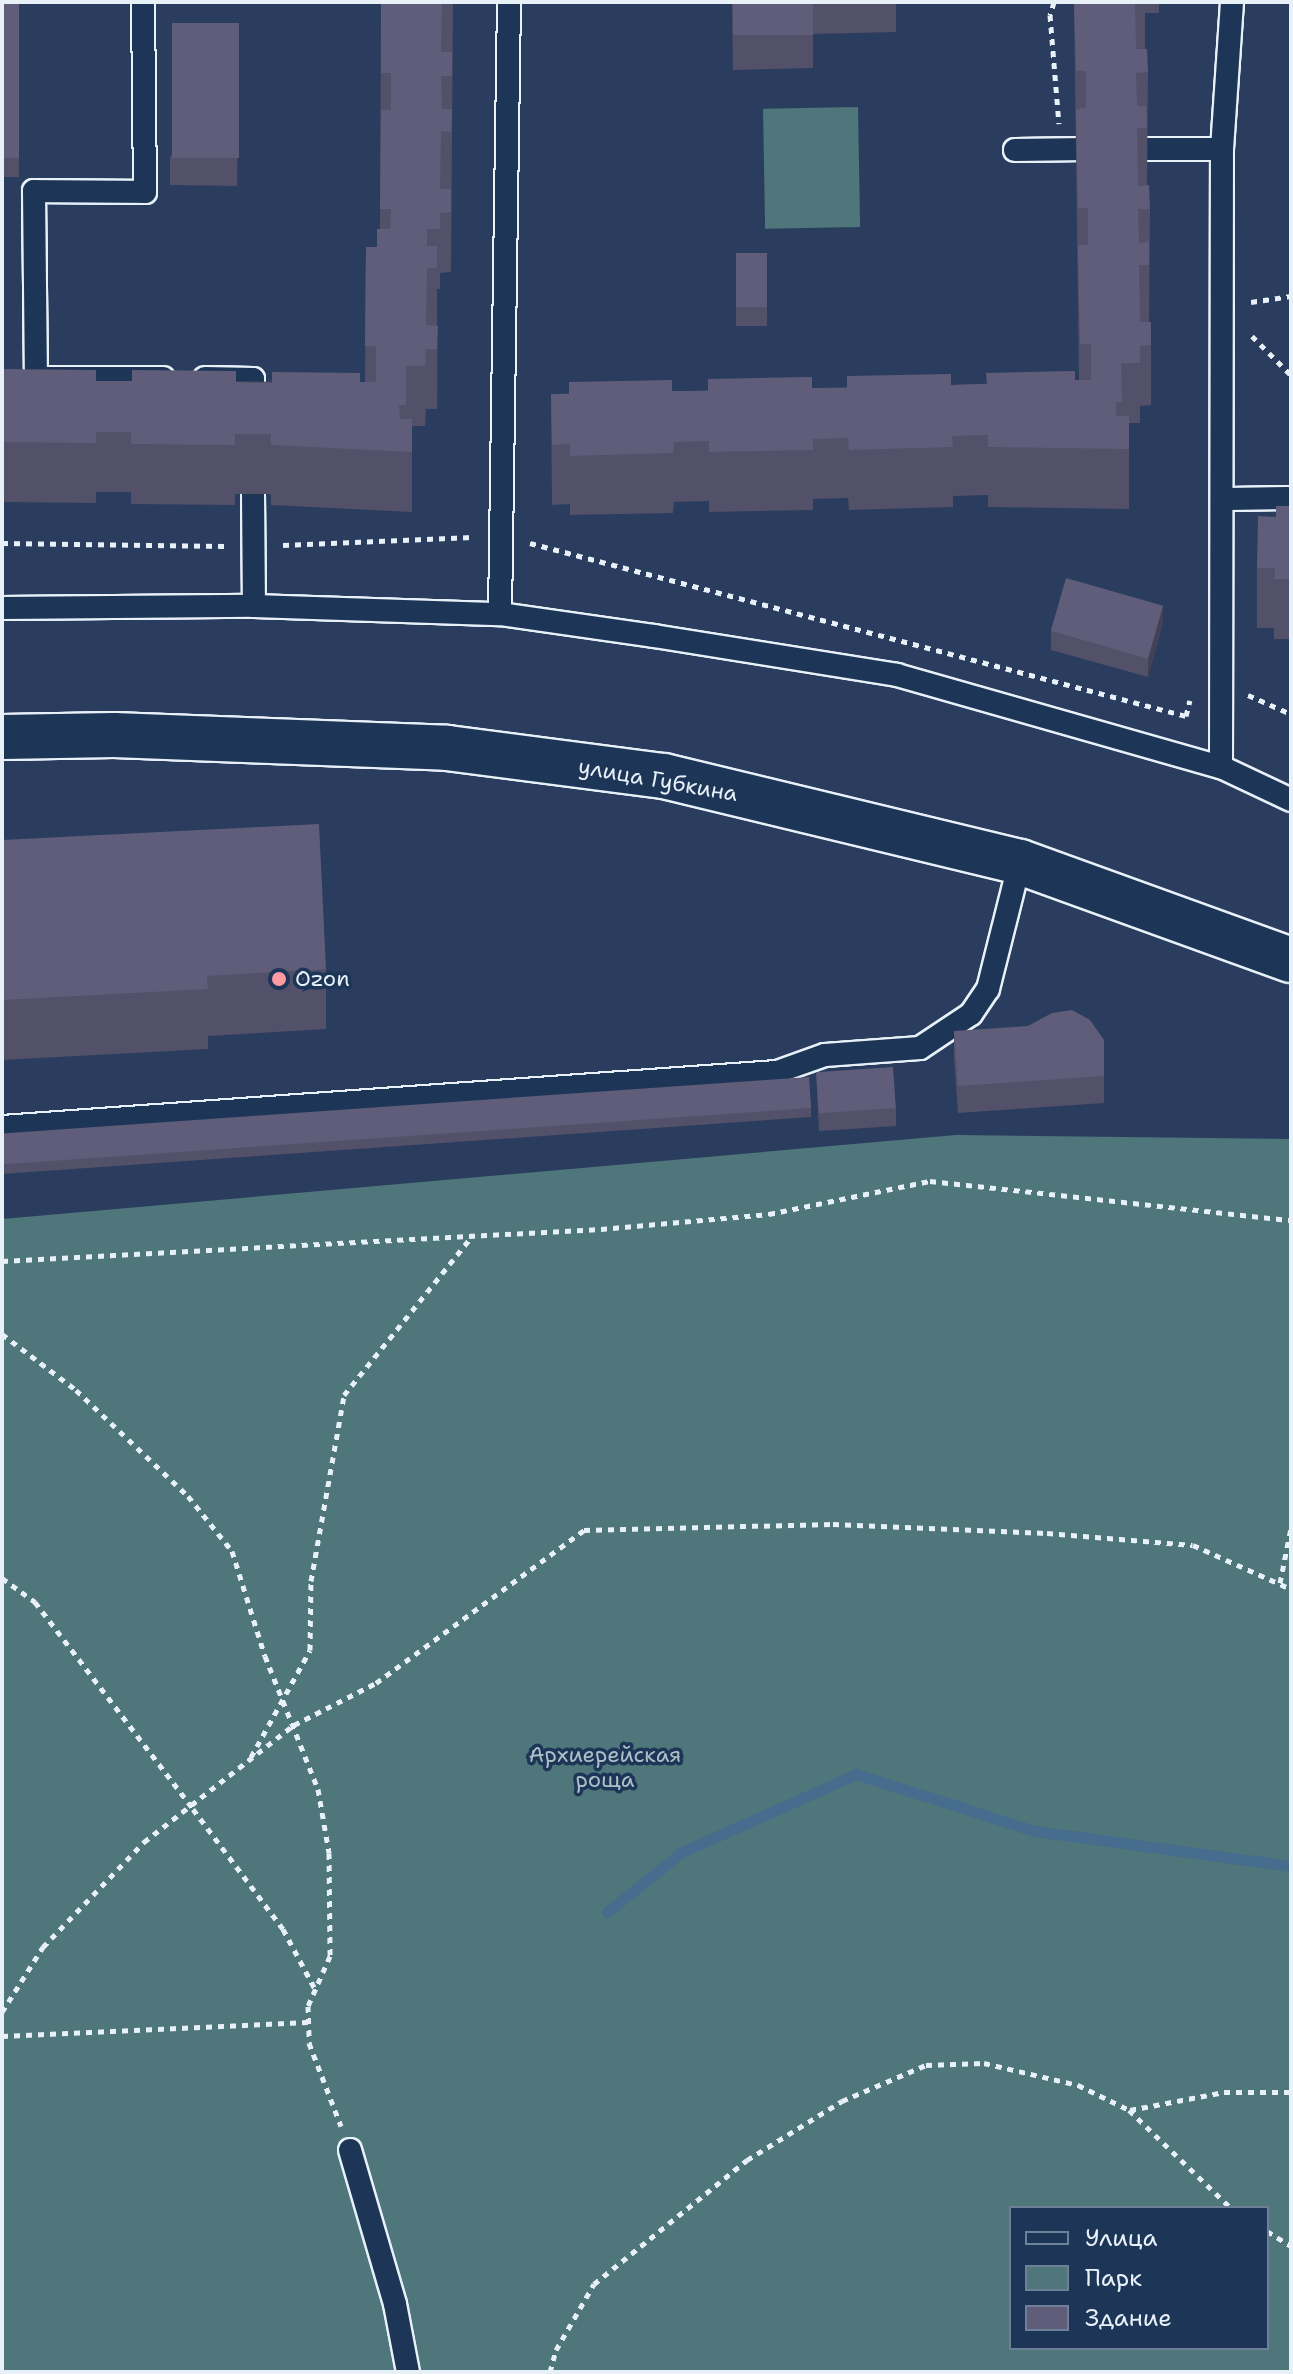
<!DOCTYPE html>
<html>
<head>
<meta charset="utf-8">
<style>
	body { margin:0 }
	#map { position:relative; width:1293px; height:2374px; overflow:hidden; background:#2a3d5e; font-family:"Shantell Sans",sans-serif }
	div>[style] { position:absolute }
	.green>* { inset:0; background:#4f767a; transform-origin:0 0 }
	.stream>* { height:11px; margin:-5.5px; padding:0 5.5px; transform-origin:5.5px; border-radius:5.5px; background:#466c8e }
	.path>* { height:5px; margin-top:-2.5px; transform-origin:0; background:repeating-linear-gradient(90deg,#e8f1f8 0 6px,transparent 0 12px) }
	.roads { filter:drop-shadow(2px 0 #e8f1f8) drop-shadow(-2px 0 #e8f1f8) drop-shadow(0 2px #e8f1f8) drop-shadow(0 -2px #e8f1f8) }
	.lane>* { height:22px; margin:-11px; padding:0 11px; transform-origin:11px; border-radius:11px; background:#1d3557 }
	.secondary>* { height:44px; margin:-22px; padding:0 22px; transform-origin:22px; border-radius:22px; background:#1d3557 }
	.wall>* { inset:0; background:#535069; transform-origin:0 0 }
	.shaded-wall>* { inset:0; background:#434155 }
	.building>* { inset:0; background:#605d7a; transform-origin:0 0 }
	.dots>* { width:22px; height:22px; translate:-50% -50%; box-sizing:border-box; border:4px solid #1d3557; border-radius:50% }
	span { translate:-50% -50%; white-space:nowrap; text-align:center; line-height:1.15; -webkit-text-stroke:7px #1d3557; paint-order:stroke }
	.street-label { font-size:22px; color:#e8f1f8 }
	.poi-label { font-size:22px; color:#e8f1f8 }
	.left { translate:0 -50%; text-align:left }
	.park-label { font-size:22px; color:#abc0c6 }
	.frame { position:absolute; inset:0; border:4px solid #e8f1f8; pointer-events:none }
	.legend { position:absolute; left:1009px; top:2206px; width:260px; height:144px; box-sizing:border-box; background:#1d3557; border:2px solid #6e8097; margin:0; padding:10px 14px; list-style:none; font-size:24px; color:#e8f1f8 }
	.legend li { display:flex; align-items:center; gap:16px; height:40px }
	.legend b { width:40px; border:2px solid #6e8097 }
</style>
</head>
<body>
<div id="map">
	<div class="green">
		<i style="left:858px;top:107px;width:120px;height:95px;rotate:89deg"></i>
		<i style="clip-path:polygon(evenodd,956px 1135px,1291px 1139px,1291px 2372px,2px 2372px,2px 1219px,956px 1135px,1011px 2208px,1267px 2208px,1267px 2348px,1011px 2348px,1011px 2208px)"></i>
	</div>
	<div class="stream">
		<i style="left:607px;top:1912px;width:96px;rotate:-38.7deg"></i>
		<i style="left:682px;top:1852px;width:191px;rotate:-24.1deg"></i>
		<i style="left:856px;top:1774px;width:188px;rotate:17.7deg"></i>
		<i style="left:1035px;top:1831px;width:258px;rotate:7.8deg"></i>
	</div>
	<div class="path">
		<i style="left:1054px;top:2px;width:14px;rotate:107deg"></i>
		<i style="left:1050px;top:15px;width:109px;rotate:85.3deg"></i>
		<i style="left:1251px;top:302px;width:40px;rotate:-8.5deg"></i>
		<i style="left:1252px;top:336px;width:55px;rotate:45deg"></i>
		<i style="left:2px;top:543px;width:223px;rotate:0.8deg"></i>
		<i style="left:530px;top:543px;width:678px;rotate:14.77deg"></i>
		<i style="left:1186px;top:716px;width:16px;rotate:-76deg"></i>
		<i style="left:283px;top:545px;width:190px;rotate:-2.4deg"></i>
		<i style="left:1248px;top:695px;width:47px;rotate:23.8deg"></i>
		<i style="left:2px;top:1261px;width:600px;rotate:-3.06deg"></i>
		<i style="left:601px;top:1229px;width:169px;rotate:-5.1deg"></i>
		<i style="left:769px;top:1214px;width:164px;rotate:-11.6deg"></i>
		<i style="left:930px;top:1181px;width:363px;rotate:6.2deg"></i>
		<i style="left:2px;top:1334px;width:93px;rotate:37.1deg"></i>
		<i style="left:76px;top:1390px;width:154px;rotate:43.4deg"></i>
		<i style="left:188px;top:1496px;width:70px;rotate:51.3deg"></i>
		<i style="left:232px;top:1551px;width:110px;rotate:72.6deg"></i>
		<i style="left:265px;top:1656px;width:143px;rotate:68.3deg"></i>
		<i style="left:318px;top:1789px;width:65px;rotate:80.2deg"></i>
		<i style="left:329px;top:1853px;width:103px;rotate:89.4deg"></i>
		<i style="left:330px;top:1956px;width:55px;rotate:113.7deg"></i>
		<i style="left:308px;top:2006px;width:37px;rotate:88deg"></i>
		<i style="left:309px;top:2043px;width:89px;rotate:68.9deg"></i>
		<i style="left:2px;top:1578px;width:41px;rotate:36deg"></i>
		<i style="left:35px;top:1602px;width:260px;rotate:52.6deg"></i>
		<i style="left:193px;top:1809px;width:150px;rotate:53.1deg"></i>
		<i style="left:283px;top:1929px;width:68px;rotate:61.9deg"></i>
		<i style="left:1280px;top:1583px;width:56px;rotate:-78.7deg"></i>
		<i style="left:251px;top:1757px;width:122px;rotate:-61.1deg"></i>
		<i style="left:310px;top:1650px;width:69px;rotate:-89.2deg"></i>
		<i style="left:311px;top:1581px;width:189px;rotate:-79.9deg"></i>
		<i style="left:344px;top:1395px;width:206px;rotate:-51.1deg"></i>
		<i style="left:2px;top:2012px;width:77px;rotate:-57.8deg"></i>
		<i style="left:43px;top:1947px;width:146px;rotate:-46.1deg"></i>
		<i style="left:144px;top:1842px;width:190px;rotate:-38deg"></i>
		<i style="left:294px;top:1725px;width:92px;rotate:-27.1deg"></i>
		<i style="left:376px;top:1683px;width:258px;rotate:-36.3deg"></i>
		<i style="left:584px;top:1530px;width:249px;rotate:-1.4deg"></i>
		<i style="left:833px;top:1524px;width:214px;rotate:2.4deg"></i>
		<i style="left:1047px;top:1533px;width:146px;rotate:4.7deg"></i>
		<i style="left:1193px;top:1545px;width:107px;rotate:24.2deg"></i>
		<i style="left:2px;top:2036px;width:306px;rotate:-2.6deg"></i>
		<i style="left:1130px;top:2110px;width:96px;rotate:-10.8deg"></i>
		<i style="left:1224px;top:2092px;width:67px"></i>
		<i style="left:1267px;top:2231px;width:28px;rotate:32deg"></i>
		<i style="left:550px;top:2372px;width:23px;rotate:-75deg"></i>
		<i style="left:556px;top:2350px;width:76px;rotate:-60.1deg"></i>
		<i style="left:594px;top:2284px;width:197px;rotate:-39deg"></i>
		<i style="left:747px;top:2160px;width:112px;rotate:-31.8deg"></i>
		<i style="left:842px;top:2101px;width:91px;rotate:-23.2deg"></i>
		<i style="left:926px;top:2065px;width:58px;rotate:-2deg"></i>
		<i style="left:984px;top:2063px;width:97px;rotate:13.2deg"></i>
		<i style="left:1078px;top:2085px;width:57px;rotate:26.1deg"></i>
		<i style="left:1129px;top:2110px;width:141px;rotate:43.9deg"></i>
	</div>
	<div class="roads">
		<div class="lane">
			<i style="left:143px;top:2px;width:190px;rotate:89.4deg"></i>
			<i style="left:145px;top:192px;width:111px;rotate:-179.5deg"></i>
			<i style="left:34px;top:191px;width:187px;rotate:89.4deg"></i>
			<i style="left:36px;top:378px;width:127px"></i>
			<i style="left:1136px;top:149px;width:86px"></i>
			<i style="left:1015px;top:150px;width:71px;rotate:-0.8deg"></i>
			<i style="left:205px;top:378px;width:48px;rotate:1.2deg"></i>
			<i style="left:253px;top:379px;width:34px;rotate:90deg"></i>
			<i style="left:253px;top:494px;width:112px;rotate:89.5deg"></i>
			<i style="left:1224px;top:499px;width:67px;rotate:-0.9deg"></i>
			<i style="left:2px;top:608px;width:252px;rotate:-0.5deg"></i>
			<i style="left:254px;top:606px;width:246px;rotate:1.9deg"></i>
			<i style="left:500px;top:614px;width:156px;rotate:8.1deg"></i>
			<i style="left:654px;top:636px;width:246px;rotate:9.1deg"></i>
			<i style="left:897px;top:675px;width:337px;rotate:15.9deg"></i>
			<i style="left:1221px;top:767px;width:77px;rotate:25.2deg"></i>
			<i style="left:500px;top:614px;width:612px;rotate:-89.16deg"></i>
			<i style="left:1221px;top:767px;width:618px;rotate:-89.91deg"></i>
			<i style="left:1222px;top:149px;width:147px;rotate:-86.1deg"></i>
			<i style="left:2px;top:1127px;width:777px;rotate:-4.06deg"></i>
			<i style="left:777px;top:1072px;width:51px;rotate:-19.5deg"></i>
			<i style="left:825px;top:1055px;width:95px;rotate:-4.2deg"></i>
			<i style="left:920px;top:1048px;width:61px;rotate:-33.7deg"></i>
			<i style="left:971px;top:1014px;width:30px;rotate:-56deg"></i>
			<i style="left:988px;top:989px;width:131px;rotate:-75.9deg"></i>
			<i style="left:350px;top:2150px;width:160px;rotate:73.7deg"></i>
			<i style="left:395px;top:2304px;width:69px;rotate:79.2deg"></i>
		</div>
		<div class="secondary">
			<i style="left:2px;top:737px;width:112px;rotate:-1deg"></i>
			<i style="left:114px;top:735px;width:333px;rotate:2.2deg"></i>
			<i style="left:447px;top:748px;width:219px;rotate:7.4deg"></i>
			<i style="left:664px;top:776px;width:366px;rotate:13.6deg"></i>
			<i style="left:1020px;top:862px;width:288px;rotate:19.9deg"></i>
		</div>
	</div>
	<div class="wall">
		<i style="left:2px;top:2px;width:17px;height:175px"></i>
		<i style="clip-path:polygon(381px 2px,453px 2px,451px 272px,440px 273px,440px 289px,437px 289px,437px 409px,426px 409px,425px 426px,412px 426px,412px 512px,271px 505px,271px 494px,235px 494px,235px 505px,131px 504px,131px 492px,96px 492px,96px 503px,2px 502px,2px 369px,96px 381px,365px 382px,366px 247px,377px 247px,380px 229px)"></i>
		<i style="clip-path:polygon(732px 2px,896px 2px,896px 32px,813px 34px,813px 68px,733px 70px)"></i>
		<i style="clip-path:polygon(1074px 2px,1159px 2px,1159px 13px,1145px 13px,1145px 49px,1148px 72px,1147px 185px,1150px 209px,1149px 322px,1151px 322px,1151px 405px,1140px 406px,1140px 423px,1129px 423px,1129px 509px,988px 507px,988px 495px,953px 496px,953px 507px,849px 510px,848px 498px,813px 499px,813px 510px,709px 512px,709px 501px,674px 502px,673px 513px,570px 515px,570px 504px,552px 505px,551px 394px,951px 385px,1079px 380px)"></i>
		<i style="clip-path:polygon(239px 23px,237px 186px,170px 185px,170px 158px)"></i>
		<i style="left:736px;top:253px;width:31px;height:73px"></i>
		<i style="clip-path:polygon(1291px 506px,1291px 639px,1274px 639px,1274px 628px,1257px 628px,1257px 568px,1276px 517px)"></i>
		<i style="clip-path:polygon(1163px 623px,1148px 677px,1051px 650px,1051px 631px)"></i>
		<i style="clip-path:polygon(2px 840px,326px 969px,326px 1029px,208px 1036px,208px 1049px,2px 1060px)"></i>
		<i style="clip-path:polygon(954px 1031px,1104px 1040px,1104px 1103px,958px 1113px,954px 1058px)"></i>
		<i style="clip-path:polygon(816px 1072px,896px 1108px,896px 1126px,819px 1131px)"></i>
		<i style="clip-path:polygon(811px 1108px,811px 1117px,2px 1174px,2px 1134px)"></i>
	</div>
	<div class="shaded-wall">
		<i style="clip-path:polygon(438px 326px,438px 386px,437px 409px,437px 349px)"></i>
		<i style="clip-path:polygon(1163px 605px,1163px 623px,1148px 677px,1148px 658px)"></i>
	</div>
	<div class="building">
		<i style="left:2px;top:2px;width:17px;height:156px"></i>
		<i style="clip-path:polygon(381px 2px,442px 2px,441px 52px,452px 52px,452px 76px,441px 76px,442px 109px,452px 109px,451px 132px,441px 131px,440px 189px,451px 189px,451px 212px,440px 213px,440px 229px,427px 229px,427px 246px,437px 246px,437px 268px,427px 268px,426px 325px,438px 326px,437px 349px,426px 349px,425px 366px,406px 366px,406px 405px,399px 405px,400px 419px,412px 419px,412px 452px,271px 445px,271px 434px,235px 434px,235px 445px,131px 444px,131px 432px,96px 432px,96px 443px,2px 442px,2px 369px,96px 370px,96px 381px,132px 381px,132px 370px,236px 371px,236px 382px,253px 383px,272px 383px,272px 372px,360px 373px,360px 382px,376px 382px,376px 346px,365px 346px,366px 247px,377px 247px,377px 229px,390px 229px,391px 209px,380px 209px,381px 110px,391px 110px,391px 73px,381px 73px)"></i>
		<i style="left:733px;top:2px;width:80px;height:33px"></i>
		<i style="clip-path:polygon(1074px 2px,1135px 2px,1136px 49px,1147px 49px,1148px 72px,1136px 73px,1137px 106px,1146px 106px,1147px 128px,1137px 128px,1138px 186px,1149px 185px,1150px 209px,1138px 209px,1139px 243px,1149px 242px,1149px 265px,1139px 265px,1140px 322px,1151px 322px,1151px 345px,1140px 346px,1140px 363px,1121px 363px,1122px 402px,1116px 402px,1116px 416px,1129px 416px,1129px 449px,988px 447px,988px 435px,952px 436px,953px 447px,849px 450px,848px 438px,813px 439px,813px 450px,709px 452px,709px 441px,674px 442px,673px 453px,570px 456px,570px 444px,552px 445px,551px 394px,569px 394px,569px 382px,672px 380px,672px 391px,708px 391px,708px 379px,812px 377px,812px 388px,847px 388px,847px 376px,951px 374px,951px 385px,987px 384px,986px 373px,1075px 371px,1075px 380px,1091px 380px,1091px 344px,1080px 344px,1078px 245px,1088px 245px,1088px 208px,1078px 208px,1076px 109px,1086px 108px,1086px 71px,1076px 71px)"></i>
		<i style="left:172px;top:23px;width:67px;height:135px"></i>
		<i style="left:736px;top:253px;width:31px;height:54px"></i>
		<i style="clip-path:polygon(1276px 506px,1291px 506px,1291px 579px,1274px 579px,1275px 568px,1257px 568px,1258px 516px,1276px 517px)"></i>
		<i style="left:1066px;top:578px;width:101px;height:55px;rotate:16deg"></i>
		<i style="clip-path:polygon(319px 824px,326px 969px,207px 976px,208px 989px,2px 1000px,2px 840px)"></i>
		<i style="clip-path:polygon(1072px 1010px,1090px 1020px,1104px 1040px,1104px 1076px,958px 1086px,954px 1031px,1028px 1026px,1052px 1013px)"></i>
		<i style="left:893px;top:1067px;width:41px;height:77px;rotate:86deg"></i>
		<i style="left:809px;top:1077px;width:31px;height:809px;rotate:86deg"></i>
	</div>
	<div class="dots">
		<i style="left:279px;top:979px;background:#ff9aa2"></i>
	</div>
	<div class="street-label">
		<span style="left:658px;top:780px;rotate:10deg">улица Губкина</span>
	</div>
	<div class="poi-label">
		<span class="left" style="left:295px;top:979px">Ozon</span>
	</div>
	<div class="park-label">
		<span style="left:605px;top:1767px">Архиерейская<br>роща</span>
	</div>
	<div class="frame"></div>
	<ul class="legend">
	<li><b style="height:10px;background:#1d3557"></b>Улица</li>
	<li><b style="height:22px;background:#4f767a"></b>Парк</li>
	<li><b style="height:22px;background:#605d7a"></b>Здание</li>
	</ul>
</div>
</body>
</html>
